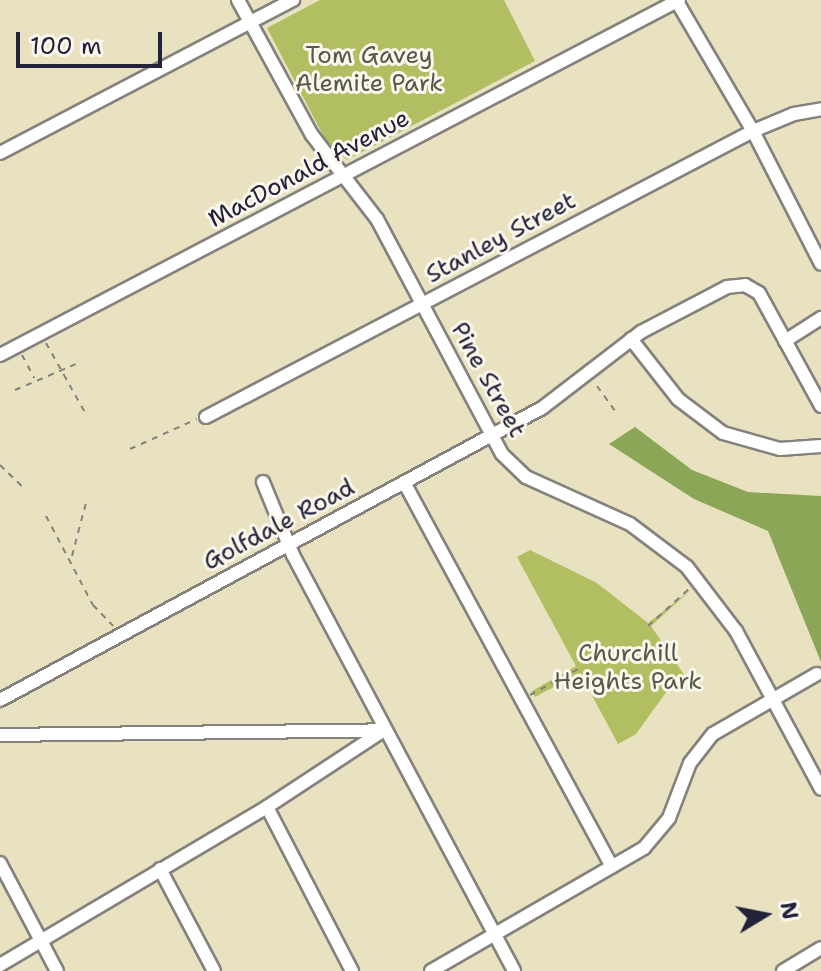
<!DOCTYPE html>
<html>
<head>
<meta charset="utf-8">
<style>
	body { margin:0 }
	#map { position:relative; width:821px; height:971px; overflow:hidden; background:#e8e2c0; font-family:"Shantell Sans",sans-serif }
	div>[style] { position:absolute }
	.green>* { inset:0; background:#b1bf62 }
	.forest>* { inset:0; background:#8ca658 }
	.path>* { height:2px; margin-top:-1px; transform-origin:0; background:repeating-linear-gradient(90deg,#85827e 0 6px,transparent 0 12px) }
	.roads { filter:drop-shadow(2px 0 #85827e) drop-shadow(-2px 0 #85827e) drop-shadow(0 2px #85827e) drop-shadow(0 -2px #85827e) }
	.minor>* { height:12px; margin:-6px; padding:0 6px; transform-origin:6px; border-radius:6px; background:#fff }
	span { translate:-50% -50%; white-space:nowrap; text-align:center; line-height:1.15; -webkit-text-stroke:6px #fbf7ec; paint-order:stroke }
	.park-label { font-size:24px; color:#545949 }
	.street-label { font-size:24px; color:#22223b }
	.north { position:absolute; left:725px; top:875px; width:80px; height:80px; -webkit-text-stroke:6px #fbf7ec; paint-order:stroke; rotate:80deg; font-size:22px; font-weight:700; line-height:32px; text-align:center; color:#22223b }
	.north::after { content:''; display:block; margin:auto; width:28px; height:36px; background:#22223b; clip-path:polygon(50% 0,100% 100%,50% 72%,0 100%) }
	.scale { position:absolute; left:16px; top:32px; width:146px; height:36px; box-sizing:border-box; border:4px solid #22223b; border-top:0; padding-left:10px; font-size:24px; line-height:28px; white-space:nowrap; color:#22223b; -webkit-text-stroke:6px #fbf7ec; paint-order:stroke }
</style>
</head>
<body>
<div id="map">
	<div class="green">
		<i style="clip-path:polygon(320px 0,504px 0,535px 61px,347px 160px,325px 139px,267px 28px)"></i>
		<i style="clip-path:polygon(530px 550px,597px 583px,648px 623px,692px 589px,651px 626px,687px 679px,667px 691px,636px 734px,618px 744px,580px 673px,535px 697px,532px 691px,576px 666px,517px 557px)"></i>
	</div>
	<div class="forest">
		<i style="clip-path:polygon(635px 427px,692px 470px,748px 492px,821px 496px,821px 662px,768px 531px,694px 499px,609px 444px)"></i>
	</div>
	<div class="path">
		<i style="left:46px;top:343px;width:84px;rotate:60.7deg"></i>
		<i style="left:22px;top:355px;width:26px;rotate:62deg"></i>
		<i style="left:597px;top:386px;width:31px;rotate:54deg"></i>
		<i style="left:15px;top:390px;width:66px;rotate:-23.1deg"></i>
		<i style="left:130px;top:449px;width:73px;rotate:-24.1deg"></i>
		<i style="left:0;top:465px;width:32px;rotate:44deg"></i>
		<i style="left:46px;top:516px;width:101px;rotate:62.2deg"></i>
		<i style="left:93px;top:605px;width:29px;rotate:46deg"></i>
		<i style="left:72px;top:556px;width:59px;rotate:-75.3deg"></i>
		<i style="left:648px;top:626px;width:57px;rotate:-42.1deg"></i>
		<i style="left:530px;top:695px;width:55px;rotate:-28.4deg"></i>
	</div>
	<div class="roads">
		<div class="minor">
			<i style="left:238px;top:0;width:154px;rotate:61.3deg"></i>
			<i style="left:312px;top:135px;width:106px;rotate:52.3deg"></i>
			<i style="left:377px;top:219px;width:266px;rotate:62deg"></i>
			<i style="left:502px;top:454px;width:33px;rotate:44deg"></i>
			<i style="left:526px;top:477px;width:114px;rotate:24.3deg"></i>
			<i style="left:630px;top:524px;width:71px;rotate:37deg"></i>
			<i style="left:687px;top:567px;width:81px;rotate:52.6deg"></i>
			<i style="left:736px;top:631px;width:179px;rotate:61.7deg"></i>
			<i style="left:676px;top:0;width:152px;rotate:59.6deg"></i>
			<i style="left:753px;top:131px;width:149px;rotate:62.9deg"></i>
			<i style="left:0;top:153px;width:331px;rotate:-27.6deg"></i>
			<i style="left:631px;top:339px;width:76px;rotate:51.9deg"></i>
			<i style="left:678px;top:399px;width:56px;rotate:37.1deg"></i>
			<i style="left:723px;top:433px;width:59px;rotate:15.7deg"></i>
			<i style="left:780px;top:449px;width:41px;rotate:-4.2deg"></i>
			<i style="left:785px;top:341px;width:43px;rotate:-32.6deg"></i>
			<i style="left:0;top:355px;width:766px;rotate:-27.6deg"></i>
			<i style="left:206px;top:417px;width:617px;rotate:-27.6deg"></i>
			<i style="left:753px;top:131px;width:44px;rotate:-22.5deg"></i>
			<i style="left:794px;top:114px;width:27px;rotate:-10deg"></i>
			<i style="left:263px;top:482px;width:79px;rotate:67.7deg"></i>
			<i style="left:293px;top:555px;width:471px;rotate:62deg"></i>
			<i style="left:405px;top:484px;width:435px;rotate:61.6deg"></i>
			<i style="left:0;top:700px;width:616px;rotate:-28.31deg"></i>
			<i style="left:542px;top:408px;width:125px;rotate:-37.5deg"></i>
			<i style="left:641px;top:332px;width:97px;rotate:-27.6deg"></i>
			<i style="left:727px;top:287px;width:18px;rotate:-6deg"></i>
			<i style="left:745px;top:285px;width:16px;rotate:30deg"></i>
			<i style="left:759px;top:293px;width:129px;rotate:61.2deg"></i>
			<i style="left:0;top:735px;width:384px;rotate:-0.7deg"></i>
			<i style="left:267px;top:807px;width:185px;rotate:62.6deg"></i>
			<i style="left:0;top:863px;width:122px;rotate:62.2deg"></i>
			<i style="left:160px;top:869px;width:115px;rotate:62.1deg"></i>
			<i style="left:0;top:965px;width:310px;rotate:-30.6deg"></i>
			<i style="left:267px;top:807px;width:140px;rotate:-33.3deg"></i>
			<i style="left:431px;top:971px;width:246px;rotate:-30deg"></i>
			<i style="left:644px;top:848px;width:39px;rotate:-50deg"></i>
			<i style="left:669px;top:818px;width:59px;rotate:-69.1deg"></i>
			<i style="left:690px;top:763px;width:37px;rotate:-52deg"></i>
			<i style="left:713px;top:734px;width:120px;rotate:-30deg"></i>
			<i style="left:783px;top:971px;width:44px;rotate:-31.2deg"></i>
		</div>
	</div>
	<div class="park-label">
		<span style="left:369px;top:70px">Tom Gavey<br>Alemite Park</span>
		<span style="left:628px;top:668px">Churchill<br>Heights Park</span>
	</div>
	<div class="street-label">
		<span style="left:309px;top:169px;rotate:-28deg">MacDonald Avenue</span>
		<span style="left:501px;top:238px;rotate:-28deg">Stanley Street</span>
		<span style="left:488px;top:380px;rotate:61deg">Pine Street</span>
		<span style="left:279px;top:525px;rotate:-28deg">Golfdale Road</span>
	</div>
	<div class="north">N</div>
	<div class="scale">100 m</div>
</div>
</body>
</html>
